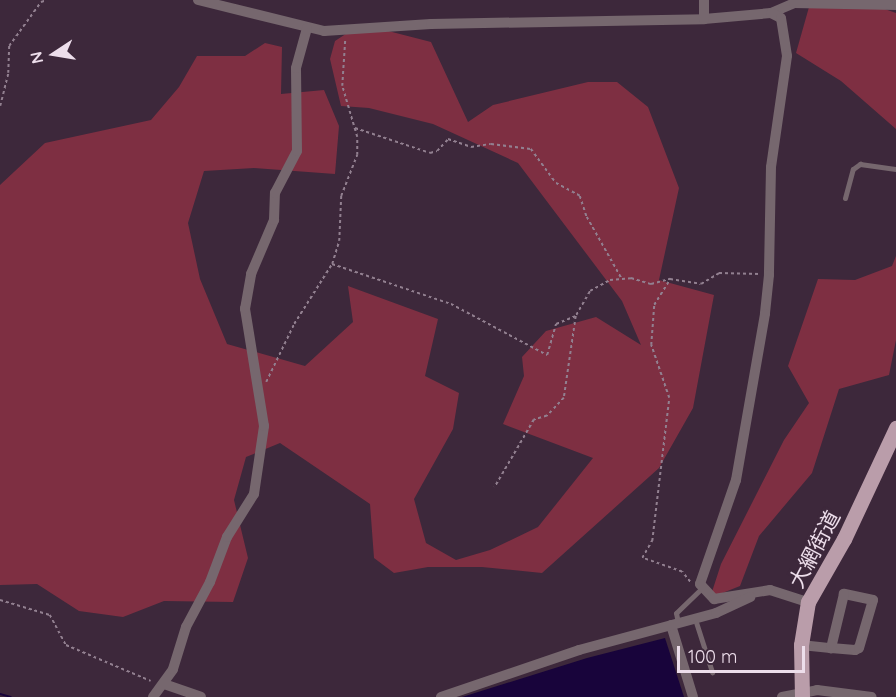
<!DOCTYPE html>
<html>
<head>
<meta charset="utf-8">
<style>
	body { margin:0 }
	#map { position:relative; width:896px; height:697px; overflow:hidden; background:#3d283b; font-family:Quicksand,"Noto Sans JP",sans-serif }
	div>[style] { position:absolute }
	.green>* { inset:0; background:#7e2f42 }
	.water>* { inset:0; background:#18043b }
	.stream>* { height:2px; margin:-1px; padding:0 1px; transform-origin:1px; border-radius:1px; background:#18043b }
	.path>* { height:1.5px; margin-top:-0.75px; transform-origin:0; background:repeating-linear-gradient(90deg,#928090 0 3px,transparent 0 6px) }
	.service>* { height:5px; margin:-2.5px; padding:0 2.5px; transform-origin:2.5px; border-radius:2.5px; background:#76676e }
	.minor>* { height:10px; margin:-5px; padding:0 5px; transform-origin:5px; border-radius:5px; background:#76676e }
	.primary>* { height:15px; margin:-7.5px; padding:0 7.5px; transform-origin:7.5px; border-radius:7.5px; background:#ba9daa }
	span { translate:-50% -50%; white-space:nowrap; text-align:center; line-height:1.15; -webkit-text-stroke:5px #3d283b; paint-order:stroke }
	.street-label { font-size:21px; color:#eddeeb }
	.north { position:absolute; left:24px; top:24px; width:60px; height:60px; -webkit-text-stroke:4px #3d283b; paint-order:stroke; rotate:258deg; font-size:16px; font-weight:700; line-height:24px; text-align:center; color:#eddeeb }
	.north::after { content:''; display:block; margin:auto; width:21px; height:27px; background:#eddeeb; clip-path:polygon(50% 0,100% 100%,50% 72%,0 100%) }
	.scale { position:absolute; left:677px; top:646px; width:128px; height:27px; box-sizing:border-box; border:3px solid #eddeeb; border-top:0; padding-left:8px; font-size:18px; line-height:21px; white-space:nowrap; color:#eddeeb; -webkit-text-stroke:4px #3d283b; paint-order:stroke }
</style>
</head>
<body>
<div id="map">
	<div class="green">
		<i style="clip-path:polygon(811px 0,859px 0,896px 13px,896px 129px,841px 81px,796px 53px)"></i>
		<i style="clip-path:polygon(361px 24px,431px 42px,468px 122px,493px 105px,588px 82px,617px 82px,648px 107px,679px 188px,659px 280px,714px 295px,693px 408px,659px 468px,542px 573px,482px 567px,428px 567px,394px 573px,374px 558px,370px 504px,280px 443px,246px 457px,234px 500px,248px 558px,233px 602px,164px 601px,123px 617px,79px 611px,37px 584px,0 585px,0 185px,45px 143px,151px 120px,179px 87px,197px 56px,245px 56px,265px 43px,282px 47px,281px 94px,324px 90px,339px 126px,335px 174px,254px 168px,204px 171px,188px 223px,200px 279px,227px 344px,305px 366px,353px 322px,348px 286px,438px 319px,425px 376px,459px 393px,453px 429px,414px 499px,426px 543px,456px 560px,490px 550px,538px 527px,593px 458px,503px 424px,524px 376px,522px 357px,546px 331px,596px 317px,641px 345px,622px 301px,518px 163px,433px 124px,369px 108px,341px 106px,330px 59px,335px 41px)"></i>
		<i style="clip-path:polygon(896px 256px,896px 340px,889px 375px,839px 389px,812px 473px,759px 536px,740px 586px,710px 598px,721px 564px,784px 440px,809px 403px,788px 366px,818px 279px,855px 280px,892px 266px)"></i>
	</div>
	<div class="water">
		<i style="clip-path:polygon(665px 638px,684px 697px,462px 697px,587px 658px)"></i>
	</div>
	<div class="stream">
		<i style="left:0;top:694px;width:11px;rotate:15deg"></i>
	</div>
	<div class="path">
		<i style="left:0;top:106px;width:34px;rotate:-76deg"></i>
		<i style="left:8px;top:73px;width:27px;rotate:-88deg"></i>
		<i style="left:9px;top:46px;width:54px;rotate:-54deg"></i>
		<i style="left:41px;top:2px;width:6px;rotate:-18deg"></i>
		<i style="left:355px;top:128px;width:79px;rotate:18.4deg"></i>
		<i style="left:430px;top:153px;width:7px;rotate:-16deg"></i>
		<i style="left:437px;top:151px;width:16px;rotate:-47deg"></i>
		<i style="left:448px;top:139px;width:24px;rotate:19deg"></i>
		<i style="left:471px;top:147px;width:20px;rotate:-9deg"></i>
		<i style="left:491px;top:144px;width:40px;rotate:7.1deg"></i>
		<i style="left:531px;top:149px;width:42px;rotate:53.7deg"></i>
		<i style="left:556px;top:183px;width:27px;rotate:28deg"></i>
		<i style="left:580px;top:196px;width:22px;rotate:72deg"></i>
		<i style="left:587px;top:217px;width:71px;rotate:60.6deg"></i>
		<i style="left:332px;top:264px;width:126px;rotate:18.6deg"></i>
		<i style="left:451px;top:304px;width:109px;rotate:28deg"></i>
		<i style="left:547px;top:355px;width:32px;rotate:-74deg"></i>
		<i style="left:556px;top:324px;width:22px;rotate:-22deg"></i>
		<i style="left:576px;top:316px;width:83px;rotate:98.3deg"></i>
		<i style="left:564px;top:398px;width:25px;rotate:133deg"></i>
		<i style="left:547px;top:416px;width:14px;rotate:163deg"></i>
		<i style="left:534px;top:420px;width:78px;rotate:120.2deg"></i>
		<i style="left:576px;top:315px;width:28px;rotate:-60deg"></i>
		<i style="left:590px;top:291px;width:23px;rotate:-29deg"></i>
		<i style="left:610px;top:280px;width:21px;rotate:-5deg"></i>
		<i style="left:631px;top:278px;width:21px;rotate:17deg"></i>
		<i style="left:651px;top:284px;width:20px;rotate:-15deg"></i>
		<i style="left:266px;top:382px;width:64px;rotate:-64.2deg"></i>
		<i style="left:294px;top:324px;width:71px;rotate:-57.7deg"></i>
		<i style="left:332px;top:264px;width:24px;rotate:-73deg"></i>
		<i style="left:339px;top:241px;width:45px;rotate:-87.5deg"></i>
		<i style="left:341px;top:196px;width:44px;rotate:-68.7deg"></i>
		<i style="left:357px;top:155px;width:18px;rotate:-90deg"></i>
		<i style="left:357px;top:137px;width:53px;rotate:-106.4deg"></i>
		<i style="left:342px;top:86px;width:47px;rotate:-86.3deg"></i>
		<i style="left:690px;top:582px;width:13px;rotate:-129deg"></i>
		<i style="left:682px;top:572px;width:42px;rotate:-160.7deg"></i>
		<i style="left:642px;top:558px;width:20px;rotate:-60deg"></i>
		<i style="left:652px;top:541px;width:144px;rotate:-83.2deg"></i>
		<i style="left:669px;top:398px;width:56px;rotate:-108.8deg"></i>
		<i style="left:651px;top:345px;width:40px;rotate:-85.7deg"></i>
		<i style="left:654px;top:305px;width:31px;rotate:-58deg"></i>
		<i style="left:670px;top:279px;width:31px;rotate:9deg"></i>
		<i style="left:701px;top:284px;width:21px;rotate:-31deg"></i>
		<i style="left:719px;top:273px;width:41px;rotate:1.4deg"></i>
		<i style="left:0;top:600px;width:52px;rotate:16.7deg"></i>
		<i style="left:50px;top:615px;width:34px;rotate:62deg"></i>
		<i style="left:66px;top:645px;width:92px;rotate:23deg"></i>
	</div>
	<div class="service">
		<i style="left:845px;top:198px;width:30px;rotate:-75deg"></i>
		<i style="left:853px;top:169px;width:9px;rotate:-36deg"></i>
		<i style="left:860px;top:164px;width:36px;rotate:8deg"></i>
		<i style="left:695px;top:619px;width:56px;rotate:72.2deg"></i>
		<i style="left:678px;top:623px;width:10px;rotate:-101deg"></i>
		<i style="left:676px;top:613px;width:36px;rotate:-44deg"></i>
	</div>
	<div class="minor">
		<i style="left:198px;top:0;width:130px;rotate:13.8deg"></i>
		<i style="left:324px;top:31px;width:107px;rotate:-3.7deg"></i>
		<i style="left:431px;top:24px;width:273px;rotate:-1deg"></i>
		<i style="left:704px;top:19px;width:67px;rotate:-5.1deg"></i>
		<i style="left:771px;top:13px;width:25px;rotate:-23deg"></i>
		<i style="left:794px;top:3px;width:102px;rotate:1.1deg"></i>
		<i style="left:771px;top:13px;width:11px;rotate:27deg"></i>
		<i style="left:781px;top:18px;width:38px;rotate:81deg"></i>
		<i style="left:787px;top:56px;width:112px;rotate:98.2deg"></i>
		<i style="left:771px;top:167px;width:108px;rotate:91.1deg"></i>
		<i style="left:769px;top:275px;width:39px;rotate:96deg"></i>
		<i style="left:765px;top:314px;width:169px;rotate:99.9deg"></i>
		<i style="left:736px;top:480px;width:110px;rotate:109.1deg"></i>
		<i style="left:700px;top:584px;width:21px;rotate:47deg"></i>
		<i style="left:714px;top:599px;width:57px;rotate:-9.1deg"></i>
		<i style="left:770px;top:590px;width:40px;rotate:18deg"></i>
		<i style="left:704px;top:19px;width:19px;rotate:-90deg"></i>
		<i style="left:671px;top:625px;width:75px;rotate:73deg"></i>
		<i style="left:801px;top:645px;width:30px;rotate:6deg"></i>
		<i style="left:831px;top:648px;width:24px;rotate:5deg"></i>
		<i style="left:855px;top:650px;width:4px;rotate:-27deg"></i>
		<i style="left:859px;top:648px;width:50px;rotate:-73.7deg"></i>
		<i style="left:873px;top:600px;width:30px;rotate:-168deg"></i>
		<i style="left:844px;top:594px;width:56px;rotate:103.5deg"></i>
		<i style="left:164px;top:684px;width:39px;rotate:19deg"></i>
		<i style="left:153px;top:697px;width:34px;rotate:-54deg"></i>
		<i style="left:173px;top:669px;width:44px;rotate:-72.8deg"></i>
		<i style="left:186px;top:627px;width:51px;rotate:-61.9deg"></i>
		<i style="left:210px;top:582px;width:48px;rotate:-69.3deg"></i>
		<i style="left:227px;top:537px;width:51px;rotate:-57.9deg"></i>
		<i style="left:254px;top:494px;width:69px;rotate:-81.6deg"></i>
		<i style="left:264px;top:426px;width:119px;rotate:-99.2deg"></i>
		<i style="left:245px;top:309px;width:36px;rotate:-80deg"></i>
		<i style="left:251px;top:274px;width:59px;rotate:-66.9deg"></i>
		<i style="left:274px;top:220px;width:27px;rotate:-88deg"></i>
		<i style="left:275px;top:193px;width:47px;rotate:-62.4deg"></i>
		<i style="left:297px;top:151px;width:83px;rotate:-90.7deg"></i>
		<i style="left:296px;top:68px;width:41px;rotate:-74.6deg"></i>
		<i style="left:441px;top:697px;width:146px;rotate:-18.8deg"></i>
		<i style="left:579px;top:650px;width:142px;rotate:-15.1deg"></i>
		<i style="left:716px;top:613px;width:38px;rotate:-25deg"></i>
		<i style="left:782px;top:697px;width:36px;rotate:-11deg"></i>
		<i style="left:817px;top:690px;width:55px;rotate:7.3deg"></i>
	</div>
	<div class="primary">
		<i style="left:802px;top:697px;width:52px;rotate:-91.1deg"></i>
		<i style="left:801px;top:645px;width:44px;rotate:-80.8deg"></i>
		<i style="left:808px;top:602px;width:73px;rotate:-60.3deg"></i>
		<i style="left:844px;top:539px;width:123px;rotate:-64.9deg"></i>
	</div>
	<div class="street-label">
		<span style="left:814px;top:549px;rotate:-62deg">大網街道</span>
	</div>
	<div class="north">N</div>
	<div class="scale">100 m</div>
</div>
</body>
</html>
